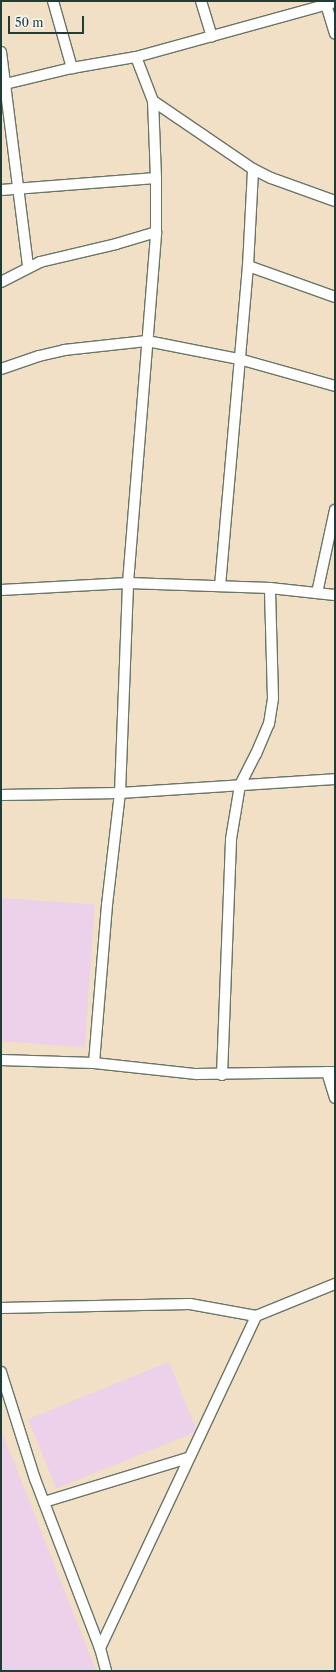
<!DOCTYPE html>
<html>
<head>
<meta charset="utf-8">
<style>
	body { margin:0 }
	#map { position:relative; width:336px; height:1672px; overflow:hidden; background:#f1e0c5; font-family:"Libre Caslon Text",serif }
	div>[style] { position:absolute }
	.built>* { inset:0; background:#edd0e9; transform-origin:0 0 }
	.roads { filter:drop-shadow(1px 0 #687667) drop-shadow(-1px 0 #687667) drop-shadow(0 1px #687667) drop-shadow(0 -1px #687667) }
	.minor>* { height:10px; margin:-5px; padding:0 5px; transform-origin:5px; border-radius:5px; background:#fff }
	span { translate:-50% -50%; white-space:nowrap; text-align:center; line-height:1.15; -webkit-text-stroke:3px #f6f6f2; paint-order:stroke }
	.frame { position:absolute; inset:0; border:2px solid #1f3d34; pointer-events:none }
	.scale { position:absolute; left:8px; top:16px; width:76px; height:18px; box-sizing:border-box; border:2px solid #1f3d34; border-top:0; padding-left:5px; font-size:12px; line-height:14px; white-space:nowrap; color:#1f3d34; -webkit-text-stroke:3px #f6f6f2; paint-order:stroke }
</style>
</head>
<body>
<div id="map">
	<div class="built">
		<i style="left:1px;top:898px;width:94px;height:143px;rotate:4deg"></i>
		<i style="left:169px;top:1362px;width:75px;height:152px;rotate:68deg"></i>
		<i style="clip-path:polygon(1px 1429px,96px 1671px,1px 1671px)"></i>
	</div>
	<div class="roads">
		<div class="minor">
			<i style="left:53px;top:1px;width:70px;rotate:74.2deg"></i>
			<i style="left:201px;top:1px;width:37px;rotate:73deg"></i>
			<i style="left:325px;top:1px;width:34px;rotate:73deg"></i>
			<i style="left:1px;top:52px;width:217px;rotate:82.8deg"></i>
			<i style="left:1px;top:85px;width:73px;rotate:-13.5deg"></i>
			<i style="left:72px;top:68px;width:65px;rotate:-9.8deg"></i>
			<i style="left:136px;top:57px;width:206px;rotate:-15.4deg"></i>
			<i style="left:153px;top:101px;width:121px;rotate:34.2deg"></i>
			<i style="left:253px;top:169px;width:20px;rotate:27deg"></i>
			<i style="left:271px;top:178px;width:68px;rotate:19.8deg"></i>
			<i style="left:1px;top:190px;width:155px;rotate:-4.4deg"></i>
			<i style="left:248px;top:266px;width:92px;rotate:19.6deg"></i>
			<i style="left:1px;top:282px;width:44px;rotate:-27.1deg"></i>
			<i style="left:40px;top:262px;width:78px;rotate:-13.3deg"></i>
			<i style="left:116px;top:244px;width:42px;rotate:-16.7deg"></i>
			<i style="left:1px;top:369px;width:40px;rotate:-18.9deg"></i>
			<i style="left:39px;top:356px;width:26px;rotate:-13deg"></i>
			<i style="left:64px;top:350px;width:83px;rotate:-6.2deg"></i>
			<i style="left:147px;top:341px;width:94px;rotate:11.1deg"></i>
			<i style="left:239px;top:359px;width:100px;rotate:15.7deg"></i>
			<i style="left:220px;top:586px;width:321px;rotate:-85deg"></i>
			<i style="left:248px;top:266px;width:97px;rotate:-87deg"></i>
			<i style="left:1px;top:590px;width:127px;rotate:-3.2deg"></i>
			<i style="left:128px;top:583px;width:142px;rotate:2deg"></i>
			<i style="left:270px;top:588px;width:65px;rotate:6.1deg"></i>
			<i style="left:317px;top:593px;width:85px;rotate:-77.8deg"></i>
			<i style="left:1px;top:795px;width:119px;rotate:-1deg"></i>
			<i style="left:120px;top:793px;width:215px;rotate:-3.7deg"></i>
			<i style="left:1px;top:1060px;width:93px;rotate:1.8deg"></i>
			<i style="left:94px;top:1063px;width:103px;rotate:6.2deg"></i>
			<i style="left:196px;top:1074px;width:139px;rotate:-0.8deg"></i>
			<i style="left:94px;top:1063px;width:159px;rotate:-85.3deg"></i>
			<i style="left:107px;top:905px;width:113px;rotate:-83.4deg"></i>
			<i style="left:120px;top:793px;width:210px;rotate:-87.8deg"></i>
			<i style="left:128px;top:583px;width:352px;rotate:-85.4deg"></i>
			<i style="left:156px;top:232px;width:54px;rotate:-90deg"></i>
			<i style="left:156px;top:178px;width:77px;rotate:-92.2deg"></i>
			<i style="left:153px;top:101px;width:47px;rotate:-111.1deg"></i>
			<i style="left:327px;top:1072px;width:27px;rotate:73deg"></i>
			<i style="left:222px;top:1075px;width:236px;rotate:-87.8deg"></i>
			<i style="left:231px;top:839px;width:55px;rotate:-80.5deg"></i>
			<i style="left:240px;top:785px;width:35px;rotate:-63deg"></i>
			<i style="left:256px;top:754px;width:33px;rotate:-67deg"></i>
			<i style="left:269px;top:724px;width:26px;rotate:-81deg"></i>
			<i style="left:273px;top:698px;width:110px;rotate:-91.6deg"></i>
			<i style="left:1px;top:1308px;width:189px;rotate:-1.2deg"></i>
			<i style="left:190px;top:1304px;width:67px;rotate:10.3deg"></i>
			<i style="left:1px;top:1372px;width:112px;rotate:72.4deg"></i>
			<i style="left:35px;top:1479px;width:181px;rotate:69deg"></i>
			<i style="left:100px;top:1648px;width:24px;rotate:75deg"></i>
			<i style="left:44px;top:1502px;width:151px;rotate:-17deg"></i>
			<i style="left:100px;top:1648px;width:367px;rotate:-64.8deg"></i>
			<i style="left:256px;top:1316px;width:85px;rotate:-22.1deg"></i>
		</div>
	</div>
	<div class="frame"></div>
	<div class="scale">50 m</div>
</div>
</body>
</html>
